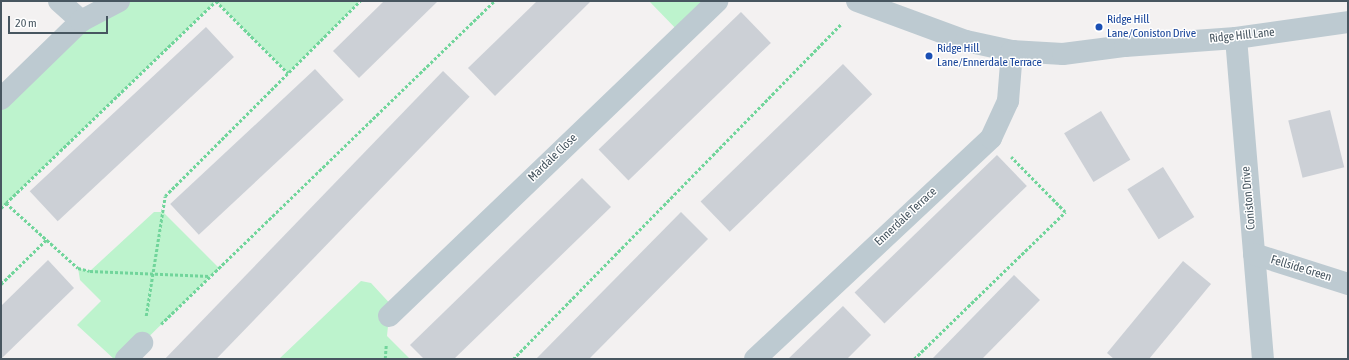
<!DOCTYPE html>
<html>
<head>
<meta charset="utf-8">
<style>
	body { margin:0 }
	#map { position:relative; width:1349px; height:360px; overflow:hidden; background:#f3f1f1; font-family:"Asap Condensed",sans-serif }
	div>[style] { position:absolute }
	.green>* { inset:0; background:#bdf3cd }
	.building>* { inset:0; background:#ccd0d6; transform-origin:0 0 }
	.path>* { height:2.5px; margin-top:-1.25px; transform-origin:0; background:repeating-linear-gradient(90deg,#71d59b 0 3px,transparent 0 5px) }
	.minor>* { height:22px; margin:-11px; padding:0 11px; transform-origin:11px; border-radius:11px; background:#bdcad1 }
	.dots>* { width:11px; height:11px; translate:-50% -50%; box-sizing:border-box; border:2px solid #fff; border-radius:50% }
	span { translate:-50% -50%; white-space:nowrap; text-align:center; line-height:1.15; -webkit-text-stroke:3px #fff; paint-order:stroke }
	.transit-label { font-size:12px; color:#164399 }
	.left { translate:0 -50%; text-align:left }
	.street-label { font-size:12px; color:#475660 }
	.frame { position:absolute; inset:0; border:2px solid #475660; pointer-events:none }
	.scale { position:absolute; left:8px; top:16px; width:100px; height:18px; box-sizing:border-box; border:2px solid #475660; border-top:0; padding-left:5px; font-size:12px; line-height:14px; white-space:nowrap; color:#475660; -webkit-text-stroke:3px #fff; paint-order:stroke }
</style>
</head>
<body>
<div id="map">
	<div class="green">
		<i style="clip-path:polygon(119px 1px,360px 1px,288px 73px,216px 1px,1px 208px,1px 99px)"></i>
		<i style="clip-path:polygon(649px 1px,718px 1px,682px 35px)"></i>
		<i style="clip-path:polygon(154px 212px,163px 212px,219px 268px,126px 359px,114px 359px,77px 325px,101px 301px,80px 280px,78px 268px,90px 271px)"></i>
		<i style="clip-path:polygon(361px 281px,371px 283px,395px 309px,389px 316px,387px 336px,410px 359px,279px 359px)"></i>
	</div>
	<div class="building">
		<i style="clip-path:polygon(384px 1px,438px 1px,359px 78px,333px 51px)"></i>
		<i style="clip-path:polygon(537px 1px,591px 1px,495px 96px,468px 68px)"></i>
		<i style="left:741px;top:12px;width:43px;height:198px;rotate:46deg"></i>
		<i style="left:206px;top:27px;width:41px;height:241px;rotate:47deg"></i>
		<i style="left:843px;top:64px;width:42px;height:198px;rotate:46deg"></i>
		<i style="left:315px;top:69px;width:42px;height:198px;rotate:47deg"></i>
		<i style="left:443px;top:71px;width:37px;height:404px;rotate:44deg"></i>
		<i style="left:1330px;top:110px;width:59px;height:43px;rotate:76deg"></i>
		<i style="left:1101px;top:111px;width:57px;height:43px;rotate:59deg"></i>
		<i style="left:997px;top:155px;width:43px;height:198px;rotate:46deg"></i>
		<i style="left:1163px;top:167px;width:59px;height:42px;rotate:58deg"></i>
		<i style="clip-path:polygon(582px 178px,611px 207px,454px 359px,424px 359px,410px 345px)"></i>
		<i style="clip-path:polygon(681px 212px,708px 239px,589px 359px,536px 359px)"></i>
		<i style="clip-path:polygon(48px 260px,74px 288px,1px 359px,1px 306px)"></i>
		<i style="clip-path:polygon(1183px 261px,1211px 284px,1149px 359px,1114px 359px,1107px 353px)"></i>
		<i style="clip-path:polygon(1014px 275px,1040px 300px,982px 359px,932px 359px)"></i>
		<i style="clip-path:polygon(843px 306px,871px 335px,847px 359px,788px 359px)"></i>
	</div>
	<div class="path">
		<i style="left:216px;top:1px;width:102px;rotate:45deg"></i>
		<i style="left:6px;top:203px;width:291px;rotate:-43.9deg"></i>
		<i style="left:1px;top:208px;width:7px;rotate:-45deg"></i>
		<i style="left:6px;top:203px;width:97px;rotate:42.1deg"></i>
		<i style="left:78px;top:268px;width:12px;rotate:14deg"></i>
		<i style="left:90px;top:271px;width:120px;rotate:2.4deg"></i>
		<i style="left:1px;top:284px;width:63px;rotate:-44.4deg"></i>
		<i style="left:146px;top:316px;width:121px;rotate:-81deg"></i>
		<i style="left:165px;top:196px;width:276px;rotate:-45deg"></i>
		<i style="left:161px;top:324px;width:464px;rotate:-44.1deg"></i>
		<i style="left:385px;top:359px;width:15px;rotate:-86deg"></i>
		<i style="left:513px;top:359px;width:470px;rotate:-45.6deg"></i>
		<i style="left:914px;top:359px;width:211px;rotate:-44.2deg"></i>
		<i style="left:1065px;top:212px;width:77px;rotate:-134.5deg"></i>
	</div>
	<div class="minor">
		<i style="left:59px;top:1px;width:30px;rotate:42deg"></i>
		<i style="left:857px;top:1px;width:116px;rotate:20.2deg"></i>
		<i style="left:966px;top:41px;width:47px;rotate:12.3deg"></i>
		<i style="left:1012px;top:51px;width:51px;rotate:3.4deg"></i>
		<i style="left:1063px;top:54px;width:63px;rotate:-7.4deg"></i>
		<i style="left:1125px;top:46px;width:111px;rotate:-4.1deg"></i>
		<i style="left:1236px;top:38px;width:113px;rotate:-8.1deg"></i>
		<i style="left:1236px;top:38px;width:322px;rotate:85.2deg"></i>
		<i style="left:1px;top:99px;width:112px;rotate:-44.3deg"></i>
		<i style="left:81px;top:21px;width:43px;rotate:-27.8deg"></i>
		<i style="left:1254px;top:254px;width:99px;rotate:17.7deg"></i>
		<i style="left:389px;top:316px;width:455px;rotate:-43.8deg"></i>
		<i style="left:126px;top:359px;width:23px;rotate:-45deg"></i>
		<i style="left:755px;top:359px;width:323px;rotate:-43.1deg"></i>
		<i style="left:991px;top:138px;width:41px;rotate:-65.3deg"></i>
		<i style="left:1008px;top:101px;width:50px;rotate:-85.4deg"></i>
	</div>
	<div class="dots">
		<i style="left:1099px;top:27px;background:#1a4fb4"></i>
		<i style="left:929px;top:56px;background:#1a4fb4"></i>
	</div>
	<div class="transit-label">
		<span class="left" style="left:1107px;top:27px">Ridge Hill<br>Lane/Coniston Drive</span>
		<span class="left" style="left:937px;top:56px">Ridge Hill<br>Lane/Ennerdale Terrace</span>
	</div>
	<div class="street-label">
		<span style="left:1242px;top:36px;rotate:-6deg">Ridge Hill Lane</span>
		<span style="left:553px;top:158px;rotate:-44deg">Mardale Close</span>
		<span style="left:1249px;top:198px;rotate:-95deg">Coniston Drive</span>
		<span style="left:906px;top:217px;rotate:-43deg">Ennerdale Terrace</span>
		<span style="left:1301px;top:269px;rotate:17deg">Fellside Green</span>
	</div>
	<div class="frame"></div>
	<div class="scale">20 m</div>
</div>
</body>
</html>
